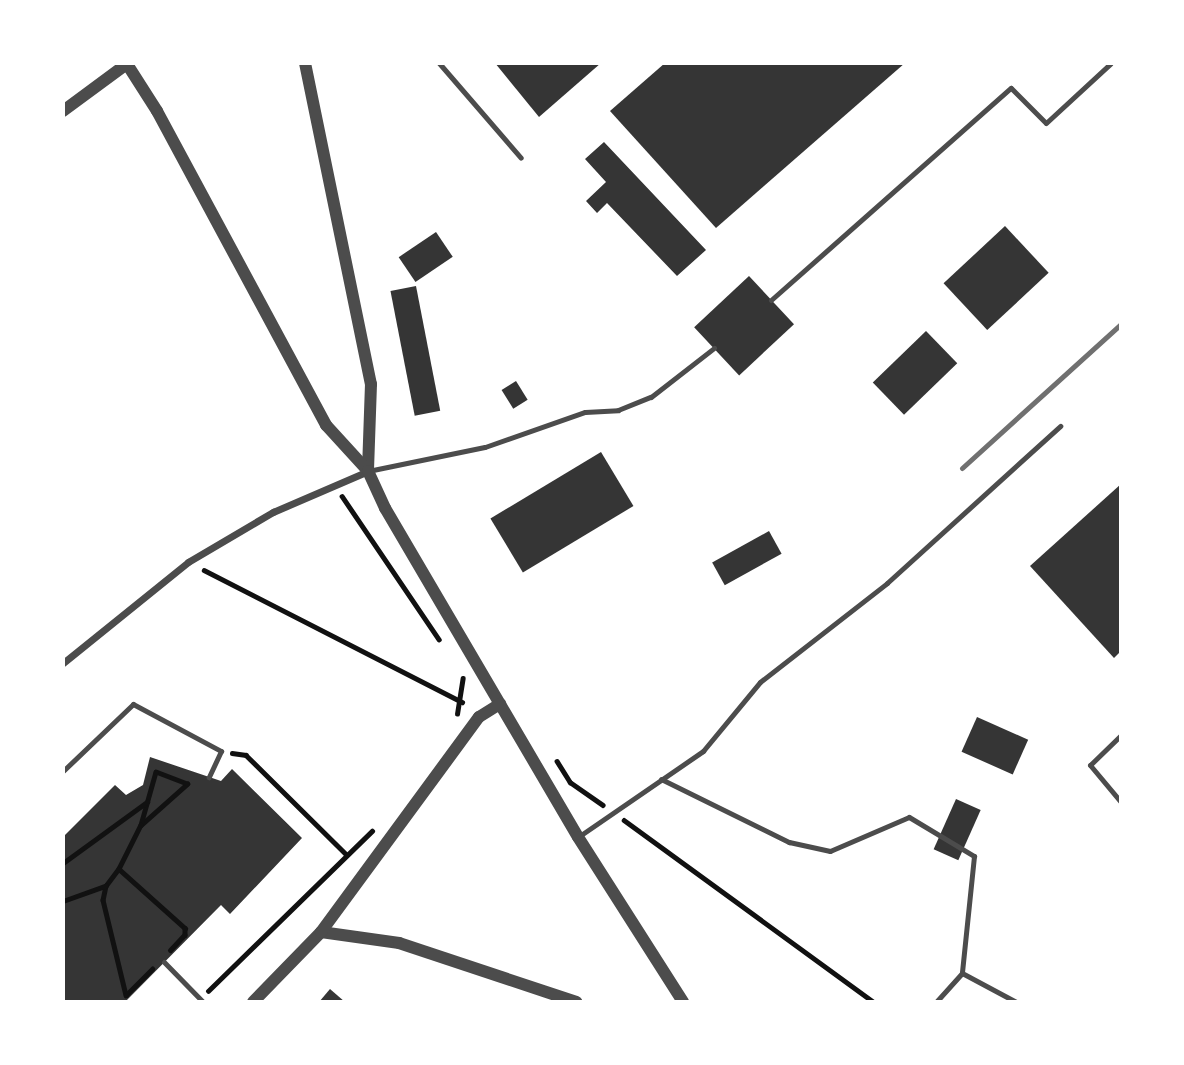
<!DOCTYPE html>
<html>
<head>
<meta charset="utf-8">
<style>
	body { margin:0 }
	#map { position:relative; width:1184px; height:1065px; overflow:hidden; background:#fff; font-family:"Playfair Display",serif }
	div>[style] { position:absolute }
	.building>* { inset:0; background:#353535; transform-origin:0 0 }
	.path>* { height:4.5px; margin:-2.25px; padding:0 2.25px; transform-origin:2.25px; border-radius:2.25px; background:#111 }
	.service>* { height:5px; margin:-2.5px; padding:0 2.5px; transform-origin:2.5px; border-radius:2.5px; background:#4c4c4c }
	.minor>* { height:7px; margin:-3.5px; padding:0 3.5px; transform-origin:3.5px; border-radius:3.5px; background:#4c4c4c }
	.tertiary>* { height:12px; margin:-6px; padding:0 6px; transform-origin:6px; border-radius:6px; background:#4c4c4c }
	.rail>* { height:5px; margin:-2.5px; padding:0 2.5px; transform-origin:2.5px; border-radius:2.5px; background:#707070 }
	span { translate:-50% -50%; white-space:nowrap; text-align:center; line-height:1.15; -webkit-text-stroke:7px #fff; paint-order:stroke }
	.frame { position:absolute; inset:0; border:65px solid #fff; pointer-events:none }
</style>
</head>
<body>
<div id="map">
	<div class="building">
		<i style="clip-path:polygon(495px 63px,601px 63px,539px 117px)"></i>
		<i style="clip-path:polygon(665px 63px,905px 63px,716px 228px,610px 111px)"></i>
		<i style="clip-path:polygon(604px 142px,706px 250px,677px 276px,607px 203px,597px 213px,586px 201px,606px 182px,585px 159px)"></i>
		<i style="left:1005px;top:226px;width:64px;height:84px;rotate:47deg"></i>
		<i style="left:436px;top:232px;width:30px;height:45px;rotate:56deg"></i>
		<i style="left:749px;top:276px;width:66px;height:75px;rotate:47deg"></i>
		<i style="left:416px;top:286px;width:127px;height:26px;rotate:79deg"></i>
		<i style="left:926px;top:331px;width:45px;height:74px;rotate:46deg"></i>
		<i style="left:516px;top:381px;width:22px;height:17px;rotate:58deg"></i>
		<i style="left:601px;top:452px;width:63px;height:129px;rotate:59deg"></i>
		<i style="clip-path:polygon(1121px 484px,1121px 651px,1114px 658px,1030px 566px)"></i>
		<i style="left:769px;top:531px;width:26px;height:65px;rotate:61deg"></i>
		<i style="left:977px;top:717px;width:56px;height:38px;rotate:24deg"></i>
		<i style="clip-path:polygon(150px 757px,221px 781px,232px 769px,302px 838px,230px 914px,221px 905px,125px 1002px,63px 1002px,63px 837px,115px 785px,126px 795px,143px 785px)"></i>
		<i style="left:956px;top:799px;width:27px;height:55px;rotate:24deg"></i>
		<i style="clip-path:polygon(330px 989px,345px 1002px,319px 1002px)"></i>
	</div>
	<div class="path">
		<i style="left:342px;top:496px;width:173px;rotate:55.9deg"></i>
		<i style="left:204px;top:570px;width:290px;rotate:27.1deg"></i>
		<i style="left:457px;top:714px;width:36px;rotate:-81deg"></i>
		<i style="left:232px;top:753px;width:14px;rotate:8deg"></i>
		<i style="left:246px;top:755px;width:142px;rotate:44.7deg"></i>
		<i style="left:557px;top:761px;width:25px;rotate:58deg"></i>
		<i style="left:570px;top:782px;width:40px;rotate:34.9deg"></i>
		<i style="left:624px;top:820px;width:309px;rotate:36.1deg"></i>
		<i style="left:141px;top:825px;width:62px;rotate:-41.7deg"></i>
		<i style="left:187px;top:784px;width:33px;rotate:-159deg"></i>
		<i style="left:156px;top:772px;width:55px;rotate:105.8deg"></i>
		<i style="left:141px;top:825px;width:49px;rotate:116.6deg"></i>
		<i style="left:119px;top:869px;width:89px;rotate:41.8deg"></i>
		<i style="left:185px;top:928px;width:7px;rotate:90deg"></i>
		<i style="left:185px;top:935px;width:21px;rotate:133deg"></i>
		<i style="left:63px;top:863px;width:104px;rotate:-36deg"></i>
		<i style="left:119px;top:869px;width:21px;rotate:127deg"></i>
		<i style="left:106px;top:886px;width:14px;rotate:102deg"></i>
		<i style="left:103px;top:900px;width:98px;rotate:76.4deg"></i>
		<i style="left:126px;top:995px;width:37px;rotate:-45deg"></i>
		<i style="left:63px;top:901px;width:45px;rotate:-19.7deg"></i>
		<i style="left:208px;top:991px;width:229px;rotate:-44.3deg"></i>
	</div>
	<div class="service">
		<i style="left:439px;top:63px;width:125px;rotate:49.2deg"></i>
		<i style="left:771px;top:300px;width:320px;rotate:-41.5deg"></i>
		<i style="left:1011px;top:88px;width:49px;rotate:45deg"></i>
		<i style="left:1046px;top:123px;width:88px;rotate:-42.7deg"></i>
		<i style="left:368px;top:471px;width:119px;rotate:-11.6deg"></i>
		<i style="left:485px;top:447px;width:106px;rotate:-19.3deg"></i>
		<i style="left:585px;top:412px;width:33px;rotate:-3deg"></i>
		<i style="left:618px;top:410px;width:35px;rotate:-22deg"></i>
		<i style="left:651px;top:397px;width:80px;rotate:-37.9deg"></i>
		<i style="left:1121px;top:735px;width:43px;rotate:135.9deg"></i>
		<i style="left:1090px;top:765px;width:48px;rotate:50deg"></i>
		<i style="left:63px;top:771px;width:97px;rotate:-43.7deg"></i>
		<i style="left:133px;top:704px;width:100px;rotate:28.1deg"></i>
		<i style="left:221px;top:751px;width:29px;rotate:115deg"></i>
		<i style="left:661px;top:779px;width:143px;rotate:26.2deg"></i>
		<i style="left:789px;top:842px;width:42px;rotate:12.4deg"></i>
		<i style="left:830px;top:851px;width:86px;rotate:-23.3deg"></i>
		<i style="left:909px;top:817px;width:76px;rotate:31deg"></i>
		<i style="left:974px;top:856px;width:118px;rotate:95.9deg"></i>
		<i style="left:578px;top:837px;width:152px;rotate:-34.5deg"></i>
		<i style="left:703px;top:751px;width:89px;rotate:-50.4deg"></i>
		<i style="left:760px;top:682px;width:161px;rotate:-37.9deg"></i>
		<i style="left:887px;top:583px;width:234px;rotate:-42.2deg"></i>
		<i style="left:164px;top:962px;width:56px;rotate:45.7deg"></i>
		<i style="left:936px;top:1002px;width:39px;rotate:-48deg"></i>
		<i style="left:962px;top:973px;width:61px;rotate:28.2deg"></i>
	</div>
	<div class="minor">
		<i style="left:63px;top:663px;width:161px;rotate:-38.9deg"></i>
		<i style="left:188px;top:562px;width:99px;rotate:-30.5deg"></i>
		<i style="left:273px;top:512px;width:103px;rotate:-23.3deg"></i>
	</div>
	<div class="tertiary">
		<i style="left:305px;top:63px;width:328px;rotate:78.4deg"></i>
		<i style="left:371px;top:384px;width:87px;rotate:92deg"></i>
		<i style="left:127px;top:64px;width:56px;rotate:57.4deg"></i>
		<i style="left:157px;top:111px;width:357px;rotate:61.7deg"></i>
		<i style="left:326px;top:425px;width:62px;rotate:47.6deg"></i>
		<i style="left:368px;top:471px;width:41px;rotate:65.3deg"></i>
		<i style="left:385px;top:508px;width:381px;rotate:59.6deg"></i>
		<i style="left:578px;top:837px;width:196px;rotate:57.5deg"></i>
		<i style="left:63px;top:111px;width:81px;rotate:-36.4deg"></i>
		<i style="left:321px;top:932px;width:79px;rotate:8deg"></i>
		<i style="left:399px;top:943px;width:187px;rotate:18.4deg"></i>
		<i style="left:253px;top:1002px;width:98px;rotate:-45.8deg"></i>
		<i style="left:321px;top:932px;width:267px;rotate:-53.7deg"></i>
		<i style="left:479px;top:717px;width:25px;rotate:-32deg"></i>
	</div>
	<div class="rail">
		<i style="left:962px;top:468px;width:215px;rotate:-42.2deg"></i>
	</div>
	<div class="frame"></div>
</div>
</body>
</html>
